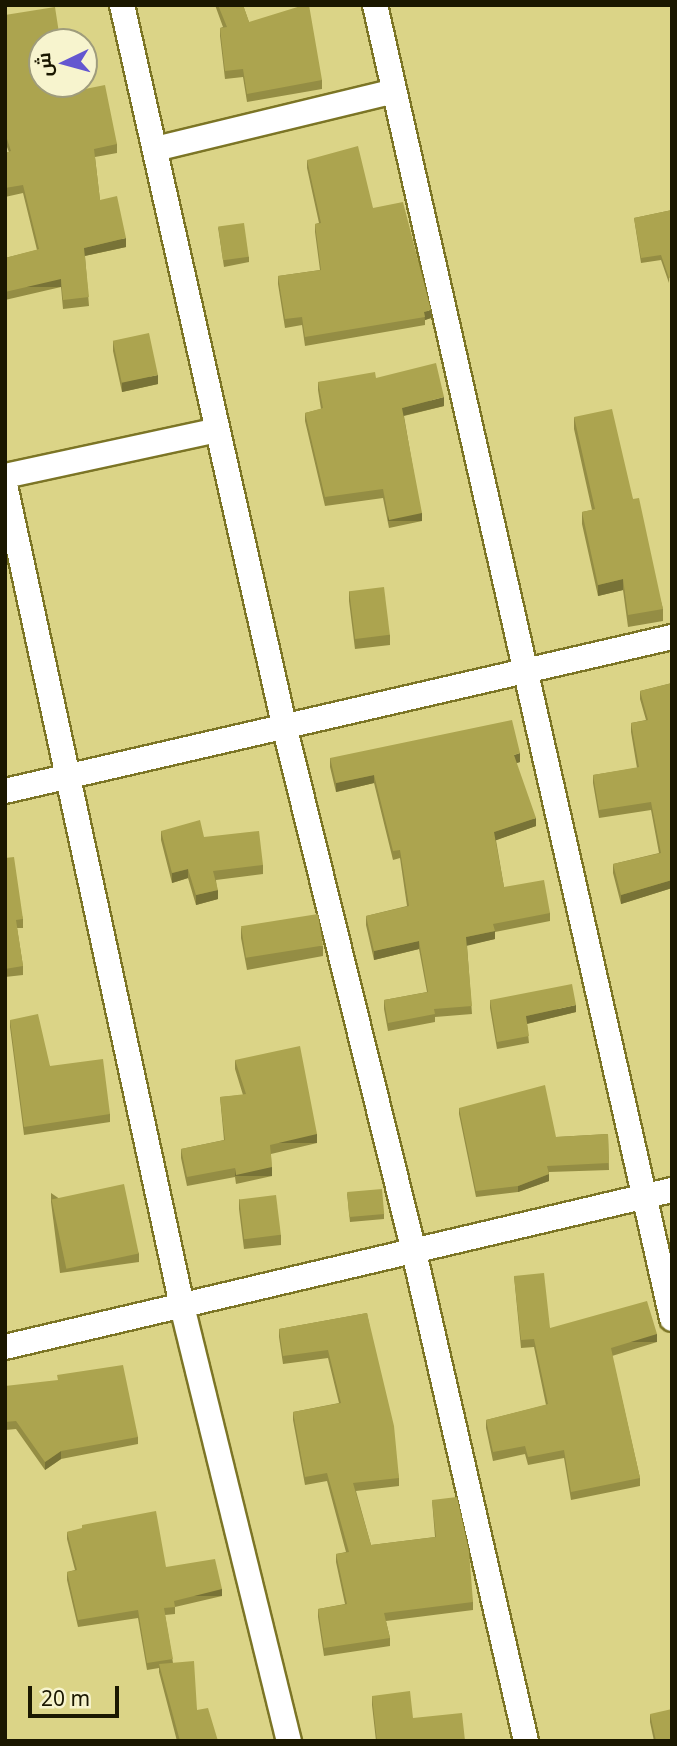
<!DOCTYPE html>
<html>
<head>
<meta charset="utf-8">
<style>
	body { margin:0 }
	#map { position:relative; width:677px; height:1746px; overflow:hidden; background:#dbd487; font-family:"Noto Sans",Cairo,sans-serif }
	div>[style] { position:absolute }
	.roads { filter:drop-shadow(2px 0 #7c7526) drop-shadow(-2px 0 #7c7526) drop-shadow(0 2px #7c7526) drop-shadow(0 -2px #7c7526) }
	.street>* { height:24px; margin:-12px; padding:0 12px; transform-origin:12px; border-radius:12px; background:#fff }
	.wall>* { inset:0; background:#948d44 }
	.shaded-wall>* { inset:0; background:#787337; transform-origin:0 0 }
	.building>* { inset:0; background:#aca44f; transform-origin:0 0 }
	span { translate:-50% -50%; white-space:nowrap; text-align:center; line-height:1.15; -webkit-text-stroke:7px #f7f4ce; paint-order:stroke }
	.frame { position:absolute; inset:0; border:7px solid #1a1700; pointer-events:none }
	.north { position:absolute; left:28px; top:28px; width:70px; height:70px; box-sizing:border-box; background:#f7f4ce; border:2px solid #9f9c7c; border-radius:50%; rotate:265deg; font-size:19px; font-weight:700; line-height:28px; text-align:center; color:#1a1700 }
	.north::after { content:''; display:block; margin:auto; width:24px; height:32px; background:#6457d0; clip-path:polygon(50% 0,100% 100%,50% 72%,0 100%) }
	.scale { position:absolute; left:28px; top:1686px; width:91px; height:32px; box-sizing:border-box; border:4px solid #1a1700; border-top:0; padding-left:9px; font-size:21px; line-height:24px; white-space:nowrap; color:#1a1700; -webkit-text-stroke:5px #f7f4ce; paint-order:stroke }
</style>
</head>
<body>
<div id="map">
	<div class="roads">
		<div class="street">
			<i style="left:122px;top:5px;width:742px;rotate:77.31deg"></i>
			<i style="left:285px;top:729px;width:539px;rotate:76.14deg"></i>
			<i style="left:414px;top:1252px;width:502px;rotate:77.1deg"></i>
			<i style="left:375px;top:5px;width:1347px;rotate:77.26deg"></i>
			<i style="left:155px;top:149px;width:246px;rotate:-13.6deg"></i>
			<i style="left:5px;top:476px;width:217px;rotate:-12.2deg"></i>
			<i style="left:5px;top:485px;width:840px;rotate:77.83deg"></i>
			<i style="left:182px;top:1306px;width:448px;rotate:76.2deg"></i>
			<i style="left:5px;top:791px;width:685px;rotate:-13deg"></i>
			<i style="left:5px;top:1347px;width:685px;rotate:-13.25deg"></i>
		</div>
	</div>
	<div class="wall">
		<i style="clip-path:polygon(215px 5px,243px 5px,249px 22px,322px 80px,322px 89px,247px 102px,243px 77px,225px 79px,220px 36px,220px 28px,223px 27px)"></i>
		<i style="clip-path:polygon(5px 15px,59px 33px,85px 89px,117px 144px,117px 153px,95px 157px,100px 200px,126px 247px,85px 256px,89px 306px,63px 309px,61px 287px,5px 300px,5px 258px,37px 250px,23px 193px,5px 197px,5px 153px,9px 152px,5px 142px)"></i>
		<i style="clip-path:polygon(307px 160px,373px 208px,431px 318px,425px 320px,425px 325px,305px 346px,302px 325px,285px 328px,278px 284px,278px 276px,320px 270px,315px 232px,315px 224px,319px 223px,307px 168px)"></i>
		<i style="clip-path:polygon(672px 210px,669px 283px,661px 260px,641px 263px,634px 218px)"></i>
		<i style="clip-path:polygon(218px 227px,249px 257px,249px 262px,224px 267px)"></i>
		<i style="clip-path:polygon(113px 341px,158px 384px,122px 392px,113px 351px)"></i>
		<i style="clip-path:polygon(376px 378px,444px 406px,404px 416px,422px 521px,389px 528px,383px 498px,325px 506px,305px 421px,305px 413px,321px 409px,318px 390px,318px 382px)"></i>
		<i style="clip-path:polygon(574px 417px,633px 499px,663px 609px,663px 621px,628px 627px,623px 590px,598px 596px,582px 524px,582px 512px,592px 510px,574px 429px)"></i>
		<i style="clip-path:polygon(349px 591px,390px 635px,390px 645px,355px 649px,349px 601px)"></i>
		<i style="clip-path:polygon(672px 683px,672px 888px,621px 904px,613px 873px,613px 864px,659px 853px,651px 810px,599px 818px,593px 783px,593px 775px,637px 768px,631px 732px,631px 723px,646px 720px,640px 699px,640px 691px)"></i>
		<i style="clip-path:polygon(330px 758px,520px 762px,516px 763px,536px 826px,496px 840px,504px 887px,550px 913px,550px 921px,495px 932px,495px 939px,467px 945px,472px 1014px,435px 1017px,435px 1022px,388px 1031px,384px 1009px,384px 1000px,427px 992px,419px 949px,374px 960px,366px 925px,366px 916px,407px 906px,400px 858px,393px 860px,374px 783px,336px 792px,330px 767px)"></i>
		<i style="clip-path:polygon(161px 831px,204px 837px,263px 865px,263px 874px,216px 880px,218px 899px,196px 905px,188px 878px,172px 883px,161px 840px)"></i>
		<i style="clip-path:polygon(5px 858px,23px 919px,23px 928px,17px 928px,23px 966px,23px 975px,5px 977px)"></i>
		<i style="clip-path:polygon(241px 928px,323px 946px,323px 956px,247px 970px,241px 938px)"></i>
		<i style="clip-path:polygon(490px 1000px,576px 1012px,527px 1024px,529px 1043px,497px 1049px,490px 1008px)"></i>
		<i style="clip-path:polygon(10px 1020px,50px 1066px,110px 1114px,110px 1122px,24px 1135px,10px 1027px)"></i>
		<i style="clip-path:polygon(235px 1060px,317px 1143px,271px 1154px,272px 1176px,236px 1184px,235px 1177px,187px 1186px,181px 1158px,181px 1149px,224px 1140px,220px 1097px,243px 1095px,235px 1069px)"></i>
		<i style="clip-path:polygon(459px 1108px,556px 1137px,608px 1134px,609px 1170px,549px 1172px,549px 1181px,518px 1192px,476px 1197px,459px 1114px)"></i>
		<i style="clip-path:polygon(51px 1193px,139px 1253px,139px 1262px,60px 1273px,51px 1202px)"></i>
		<i style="clip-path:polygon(347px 1193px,384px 1214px,384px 1219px,350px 1222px)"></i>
		<i style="clip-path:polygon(239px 1199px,281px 1235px,281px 1245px,244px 1249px,239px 1209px)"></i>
		<i style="clip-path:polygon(514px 1276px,550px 1328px,657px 1342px,612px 1356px,640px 1478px,640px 1486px,571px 1500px,564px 1458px,528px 1465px,525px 1454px,493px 1461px,486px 1428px,486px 1420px,546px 1405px,534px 1347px,521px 1348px)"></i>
		<i style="clip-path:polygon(367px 1313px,399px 1478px,399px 1486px,356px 1491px,371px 1545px,435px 1537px,432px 1500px,473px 1602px,473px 1610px,386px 1621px,390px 1638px,390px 1646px,324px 1656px,318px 1617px,318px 1609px,345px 1604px,336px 1562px,336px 1554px,346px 1552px,327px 1481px,305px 1485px,293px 1420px,293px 1412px,339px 1403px,328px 1358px,283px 1364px,279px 1337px,279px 1329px)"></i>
		<i style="clip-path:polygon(5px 1386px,138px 1437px,138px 1444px,61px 1459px,45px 1470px,16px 1429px,5px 1430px)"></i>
		<i style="clip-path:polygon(82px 1525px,222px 1596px,175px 1607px,175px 1614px,165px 1615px,173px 1663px,197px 1710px,218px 1741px,177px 1741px,159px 1672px,159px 1668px,147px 1670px,138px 1618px,78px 1627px,67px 1580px,67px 1572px,75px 1570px,67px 1539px,67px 1532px,82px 1529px)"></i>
		<i style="clip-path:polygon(372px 1696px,413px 1718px,465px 1741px,376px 1741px,372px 1705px)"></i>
		<i style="clip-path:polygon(650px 1714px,672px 1741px,654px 1741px,650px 1722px)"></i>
	</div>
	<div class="shaded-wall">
		<i style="clip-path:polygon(126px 238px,126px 247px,84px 256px,84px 248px)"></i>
		<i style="left:61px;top:279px;width:8px;height:57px;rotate:90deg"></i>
		<i style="clip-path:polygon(431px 310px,431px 318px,425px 320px,424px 312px)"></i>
		<i style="clip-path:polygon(158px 375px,158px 384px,122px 392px,122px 382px)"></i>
		<i style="clip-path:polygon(444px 397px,444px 406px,402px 416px,402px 408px)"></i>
		<i style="left:422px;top:513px;width:8px;height:34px;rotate:90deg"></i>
		<i style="clip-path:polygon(623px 579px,623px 590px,598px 596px,598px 585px)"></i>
		<i style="clip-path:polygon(520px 753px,520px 762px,514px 764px,514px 755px)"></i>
		<i style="clip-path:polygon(374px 775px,374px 783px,336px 792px,336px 783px)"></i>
		<i style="clip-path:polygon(536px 818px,536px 826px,494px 841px,494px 832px)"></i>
		<i style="clip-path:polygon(188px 869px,188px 878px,172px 883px,172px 873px)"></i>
		<i style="clip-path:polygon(672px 880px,672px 888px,621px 904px,621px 895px)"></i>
		<i style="clip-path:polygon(218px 890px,218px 899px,196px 905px,196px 895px)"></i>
		<i style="clip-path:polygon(495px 931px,495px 939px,466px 946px,466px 937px)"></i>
		<i style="clip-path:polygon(419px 941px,419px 949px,374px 960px,374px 951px)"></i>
		<i style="clip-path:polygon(576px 1005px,576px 1012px,526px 1024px,526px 1016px)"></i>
		<i style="left:317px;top:1134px;width:9px;height:48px;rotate:90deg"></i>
		<i style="left:272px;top:1167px;width:9px;height:37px;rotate:90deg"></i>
		<i style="clip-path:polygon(549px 1174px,549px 1181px,518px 1192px,518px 1186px)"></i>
		<i style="left:657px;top:1334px;width:8px;height:48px;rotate:90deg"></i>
		<i style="clip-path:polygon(61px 1451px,61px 1459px,45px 1470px,45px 1462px)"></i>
		<i style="left:222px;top:1589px;width:7px;height:49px;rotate:90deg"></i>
	</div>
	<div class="building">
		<i style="clip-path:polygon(218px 5px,243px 5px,249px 22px,304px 5px,309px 5px,322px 80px,247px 94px,243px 69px,225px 71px,220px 28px,227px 27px)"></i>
		<i style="clip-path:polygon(55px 7px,59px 33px,78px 31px,79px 42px,42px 42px,42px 84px,84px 84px,84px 82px,85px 89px,105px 85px,117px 144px,94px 149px,100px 200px,117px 196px,126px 238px,84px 248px,89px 297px,63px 300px,61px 279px,5px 292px,5px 258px,39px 249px,23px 185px,5px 188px,5px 153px,11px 151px,5px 133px,5px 15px)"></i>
		<i style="clip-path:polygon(358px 146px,373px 208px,403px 202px,431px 310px,424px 312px,425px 317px,305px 337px,302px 317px,285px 319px,278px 276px,321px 270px,315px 224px,321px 223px,307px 160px)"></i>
		<i style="clip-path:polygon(672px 210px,672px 277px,669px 278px,661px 255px,641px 258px,634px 218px)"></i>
		<i style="left:244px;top:223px;width:34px;height:26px;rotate:82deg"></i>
		<i style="left:149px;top:333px;width:43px;height:37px;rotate:78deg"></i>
		<i style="clip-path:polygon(436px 363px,444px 397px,402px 408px,422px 513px,389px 520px,383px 489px,325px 497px,305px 413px,323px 408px,318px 382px,375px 372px,376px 378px)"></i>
		<i style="clip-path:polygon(612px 409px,633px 499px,639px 498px,663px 609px,628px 615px,623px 579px,598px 585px,582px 512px,595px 509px,574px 417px)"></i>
		<i style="left:384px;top:587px;width:48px;height:35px;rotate:83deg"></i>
		<i style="clip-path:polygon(672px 683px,672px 880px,621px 895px,613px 864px,661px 853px,651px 802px,599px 810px,593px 775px,639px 767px,631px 723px,648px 720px,640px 691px)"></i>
		<i style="clip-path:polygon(512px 720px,520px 753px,514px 755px,536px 818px,494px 832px,504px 887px,544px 880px,550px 913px,493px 924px,495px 931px,466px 937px,472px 1006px,434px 1009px,435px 1014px,388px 1023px,384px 1000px,428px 992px,419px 941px,374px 951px,366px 916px,409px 906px,400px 850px,393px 851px,374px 775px,336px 783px,330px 758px)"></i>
		<i style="clip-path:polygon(200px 820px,204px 837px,259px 831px,263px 865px,213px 871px,218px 890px,196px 895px,188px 869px,172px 873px,161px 831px)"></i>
		<i style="clip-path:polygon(14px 857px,23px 919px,16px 920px,23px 966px,5px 969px,5px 858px)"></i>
		<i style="left:318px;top:914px;width:32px;height:78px;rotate:81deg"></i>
		<i style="clip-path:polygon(572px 984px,576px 1005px,526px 1016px,529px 1036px,497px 1042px,490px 1000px)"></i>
		<i style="clip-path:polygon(38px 1014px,50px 1066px,103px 1059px,110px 1114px,24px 1127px,10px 1020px)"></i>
		<i style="clip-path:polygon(300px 1046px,317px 1134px,270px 1145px,272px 1167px,236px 1175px,235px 1168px,187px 1177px,181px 1149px,225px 1140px,220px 1097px,246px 1094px,235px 1060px)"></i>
		<i style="clip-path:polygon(545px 1085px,556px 1137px,608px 1134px,609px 1163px,547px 1166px,549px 1174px,518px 1186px,476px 1191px,459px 1108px)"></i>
		<i style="left:124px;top:1184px;width:71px;height:74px;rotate:78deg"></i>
		<i style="left:382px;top:1189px;width:25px;height:35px;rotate:85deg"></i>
		<i style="left:276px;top:1195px;width:40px;height:37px;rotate:83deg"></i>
		<i style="clip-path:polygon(544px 1273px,550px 1328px,647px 1301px,657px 1334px,611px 1348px,640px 1478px,571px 1492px,564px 1450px,528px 1457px,525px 1446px,493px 1452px,486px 1420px,548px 1404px,534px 1339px,521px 1340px,514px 1276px)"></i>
		<i style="clip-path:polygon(367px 1313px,394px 1426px,399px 1478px,353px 1483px,371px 1545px,436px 1537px,432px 1500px,457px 1497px,469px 1551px,473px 1602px,384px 1613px,390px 1638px,324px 1648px,318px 1609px,347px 1604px,336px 1554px,349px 1552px,327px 1473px,305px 1477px,293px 1412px,341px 1403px,328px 1350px,283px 1356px,279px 1329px)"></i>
		<i style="clip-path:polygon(123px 1365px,138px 1437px,61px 1451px,45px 1462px,16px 1421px,5px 1422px,5px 1386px,58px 1380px,57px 1375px)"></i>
		<i style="clip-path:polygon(156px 1511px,166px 1567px,215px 1559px,222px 1589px,174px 1601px,175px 1607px,164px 1608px,173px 1659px,147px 1663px,138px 1610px,78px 1620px,67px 1572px,77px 1570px,67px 1532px,82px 1528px,82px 1525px)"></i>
		<i style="clip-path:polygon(194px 1661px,197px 1710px,208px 1708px,218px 1741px,180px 1741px,159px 1664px)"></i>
		<i style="clip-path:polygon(410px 1691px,413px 1718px,462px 1713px,465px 1741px,377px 1741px,372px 1696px)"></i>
		<i style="clip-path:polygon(672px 1709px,672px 1741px,656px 1741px,650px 1714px)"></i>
	</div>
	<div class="frame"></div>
	<div class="north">ش</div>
	<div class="scale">20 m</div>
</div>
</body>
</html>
